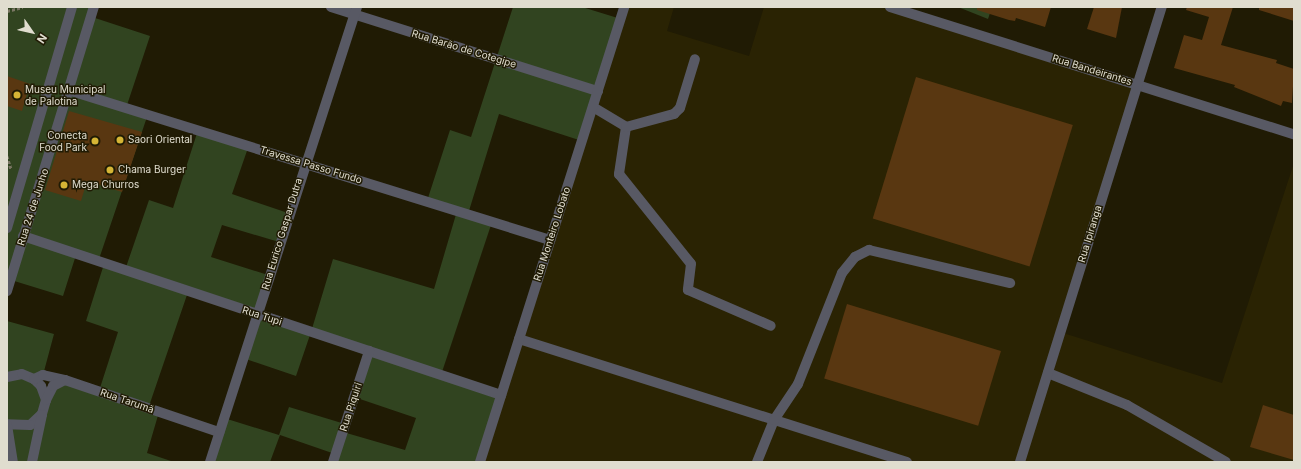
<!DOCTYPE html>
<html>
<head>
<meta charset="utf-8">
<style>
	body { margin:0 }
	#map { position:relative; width:1301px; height:469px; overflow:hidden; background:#201b04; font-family:Inter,sans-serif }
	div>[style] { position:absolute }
	.built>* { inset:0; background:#2a2303 }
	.green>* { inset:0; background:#314420 }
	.building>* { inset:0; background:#593711; transform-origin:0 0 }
	.path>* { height:2.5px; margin-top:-1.25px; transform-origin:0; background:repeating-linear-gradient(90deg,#7a7663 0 3px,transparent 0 5px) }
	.minor>* { height:10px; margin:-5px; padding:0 5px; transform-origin:5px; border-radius:5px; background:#585964 }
	.dots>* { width:11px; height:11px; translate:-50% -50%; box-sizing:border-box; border:2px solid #201b04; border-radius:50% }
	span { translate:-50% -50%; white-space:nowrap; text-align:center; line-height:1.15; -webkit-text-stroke:3px #201b04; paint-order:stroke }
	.street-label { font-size:10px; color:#e0ddcf }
	.poi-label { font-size:10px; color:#e0ddcf }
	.left { translate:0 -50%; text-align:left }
	.right { translate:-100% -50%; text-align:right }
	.frame { position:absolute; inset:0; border:8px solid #e0ddcf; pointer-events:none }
	.north { position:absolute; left:12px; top:12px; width:40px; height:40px; -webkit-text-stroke:3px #201b04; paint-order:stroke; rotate:124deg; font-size:11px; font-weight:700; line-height:16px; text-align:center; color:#e0ddcf }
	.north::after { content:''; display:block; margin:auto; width:14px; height:18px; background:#e0ddcf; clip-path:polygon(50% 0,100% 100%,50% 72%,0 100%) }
</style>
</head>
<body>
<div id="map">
	<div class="built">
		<i style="clip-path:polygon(624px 7px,674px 7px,667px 31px,749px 56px,764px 7px,890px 7px,1137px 85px,1060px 332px,1222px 383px,1294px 163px,1294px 462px,480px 462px)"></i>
	</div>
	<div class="green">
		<i style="clip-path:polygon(7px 7px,94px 7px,92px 17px,150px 36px,126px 108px,148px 114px,98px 262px,76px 255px,63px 296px,11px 280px,7px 291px)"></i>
		<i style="clip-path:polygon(513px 7px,582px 7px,621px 19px,582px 141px,499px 114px,468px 214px,492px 222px,441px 375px,501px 395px,480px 462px,333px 462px,335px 454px,280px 435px,270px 462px,210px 462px,224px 418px,279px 435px,289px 407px,345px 424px,343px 432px,405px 450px,416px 418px,354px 397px,369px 352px,311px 332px,296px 376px,243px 358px,256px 314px,188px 292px,148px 409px,159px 412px,147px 453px,174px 462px,7px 462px,7px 321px,54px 334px,43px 375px,34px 379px,44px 392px,65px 380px,99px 391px,118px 332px,86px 321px,104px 264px,125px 270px,149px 200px,173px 208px,198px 130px,249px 145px,232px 194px,288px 213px,279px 242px,222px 225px,211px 257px,268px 275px,257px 314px,311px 332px,333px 259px,434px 289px,457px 211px,427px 201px,450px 130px,471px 137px)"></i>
		<i style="clip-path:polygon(958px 7px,992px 7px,988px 19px)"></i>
	</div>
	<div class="building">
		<i style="clip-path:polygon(977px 7px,1051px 7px,1045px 27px,1016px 18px,1015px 21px,1009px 20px,977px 10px)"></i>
		<i style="clip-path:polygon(1094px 7px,1122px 7px,1116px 38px,1087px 29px)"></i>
		<i style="clip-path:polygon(1187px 7px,1233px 7px,1221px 45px,1277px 60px,1276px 63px,1294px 69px,1292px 103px,1283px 101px,1281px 106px,1234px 87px,1235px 85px,1174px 68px,1184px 35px,1202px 40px,1209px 17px,1186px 10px)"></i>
		<i style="clip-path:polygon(1259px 7px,1294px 7px,1294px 21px,1259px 10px)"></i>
		<i style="clip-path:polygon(7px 76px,30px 84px,22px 111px,7px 106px)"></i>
		<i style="left:916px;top:77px;width:164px;height:148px;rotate:17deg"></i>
		<i style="clip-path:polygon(69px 111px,142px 132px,122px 192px,87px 181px,81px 201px,45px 190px)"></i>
		<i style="left:847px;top:304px;width:161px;height:78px;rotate:17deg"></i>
		<i style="clip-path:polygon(1263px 405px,1294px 415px,1294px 460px,1250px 447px)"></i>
	</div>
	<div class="path">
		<i style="left:7px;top:11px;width:16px;rotate:-14deg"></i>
		<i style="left:7px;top:156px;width:13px;rotate:72deg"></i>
	</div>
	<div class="minor">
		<i style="left:331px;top:7px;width:280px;rotate:17.5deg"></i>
		<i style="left:890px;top:7px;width:423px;rotate:17.5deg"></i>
		<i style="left:71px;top:91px;width:502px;rotate:17.28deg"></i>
		<i style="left:593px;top:107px;width:39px;rotate:31deg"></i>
		<i style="left:626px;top:127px;width:48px;rotate:98.5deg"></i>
		<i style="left:619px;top:174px;width:115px;rotate:51.3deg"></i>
		<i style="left:691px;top:264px;width:26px;rotate:97deg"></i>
		<i style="left:688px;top:290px;width:90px;rotate:23.4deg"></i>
		<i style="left:626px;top:127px;width:50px;rotate:-15.2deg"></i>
		<i style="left:674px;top:114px;width:8px;rotate:-45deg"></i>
		<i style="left:680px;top:108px;width:51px;rotate:-73deg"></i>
		<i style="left:7px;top:228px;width:230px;rotate:-73.6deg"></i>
		<i style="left:23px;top:236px;width:504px;rotate:18.4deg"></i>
		<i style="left:7px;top:291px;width:297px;rotate:-73deg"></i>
		<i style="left:519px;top:339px;width:407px;rotate:17.6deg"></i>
		<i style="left:1048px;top:373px;width:85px;rotate:22.1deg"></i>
		<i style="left:1127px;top:405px;width:114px;rotate:29.9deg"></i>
		<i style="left:7px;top:377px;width:15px;rotate:-11deg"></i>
		<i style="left:22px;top:374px;width:13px;rotate:23deg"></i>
		<i style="left:34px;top:379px;width:10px;rotate:45deg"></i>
		<i style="left:41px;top:386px;width:15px;rotate:70deg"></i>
		<i style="left:46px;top:400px;width:15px;rotate:106deg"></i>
		<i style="left:42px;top:414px;width:16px;rotate:137deg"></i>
		<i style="left:30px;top:425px;width:23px;rotate:-178deg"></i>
		<i style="left:34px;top:379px;width:10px;rotate:-24deg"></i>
		<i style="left:43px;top:375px;width:23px;rotate:13deg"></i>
		<i style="left:65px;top:380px;width:163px;rotate:18.7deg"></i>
		<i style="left:46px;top:400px;width:16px;rotate:-63deg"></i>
		<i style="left:53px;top:386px;width:13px;rotate:-27deg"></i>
		<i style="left:7px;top:425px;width:37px;rotate:81deg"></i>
		<i style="left:32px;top:462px;width:48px;rotate:-78deg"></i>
		<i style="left:210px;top:462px;width:478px;rotate:-72.1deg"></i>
		<i style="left:333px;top:462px;width:117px;rotate:-72deg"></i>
		<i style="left:480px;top:462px;width:477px;rotate:-72.4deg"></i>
		<i style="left:757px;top:462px;width:45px;rotate:-68deg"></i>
		<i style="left:774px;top:420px;width:43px;rotate:-56.3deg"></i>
		<i style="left:798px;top:384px;width:119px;rotate:-68.4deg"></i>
		<i style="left:842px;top:273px;width:21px;rotate:-51deg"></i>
		<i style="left:855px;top:257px;width:16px;rotate:-27deg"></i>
		<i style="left:869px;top:250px;width:145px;rotate:13.2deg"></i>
		<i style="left:1020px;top:462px;width:477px;rotate:-72.7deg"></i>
	</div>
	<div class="dots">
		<i style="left:17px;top:95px;background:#d5b535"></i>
		<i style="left:120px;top:140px;background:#d5b535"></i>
		<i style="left:95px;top:141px;background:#d5b535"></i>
		<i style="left:110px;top:170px;background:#d5b535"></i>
		<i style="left:64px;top:185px;background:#d5b535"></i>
	</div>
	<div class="street-label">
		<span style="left:464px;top:49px;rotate:17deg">Rua Barão de Cotegipe</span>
		<span style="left:1092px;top:70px;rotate:17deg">Rua Bandeirantes</span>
		<span style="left:311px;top:165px;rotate:17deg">Travessa Passo Fundo</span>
		<span style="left:33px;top:207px;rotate:-72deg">Rua 24 de Junho</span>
		<span style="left:282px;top:234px;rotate:-73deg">Rua Eurico Gaspar Dutra</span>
		<span style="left:552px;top:234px;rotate:-72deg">Rua Monteiro Lobato</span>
		<span style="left:1090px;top:234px;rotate:-73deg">Rua Ipiranga</span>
		<span style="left:262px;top:316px;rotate:18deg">Rua Tupi</span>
		<span style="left:127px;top:401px;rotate:19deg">Rua Tarumã</span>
		<span style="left:351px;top:407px;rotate:-72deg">Rua Piquiri</span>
	</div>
	<div class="poi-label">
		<span class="left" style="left:25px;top:95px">Museu Municipal<br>de Palotina</span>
		<span class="right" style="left:87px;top:141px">Conecta<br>Food Park</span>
		<span class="left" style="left:128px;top:140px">Saori Oriental</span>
		<span class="left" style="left:118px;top:170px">Chama Burger</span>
		<span class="left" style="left:72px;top:185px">Mega Churros</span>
	</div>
	<div class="frame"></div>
	<div class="north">N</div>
</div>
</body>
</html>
